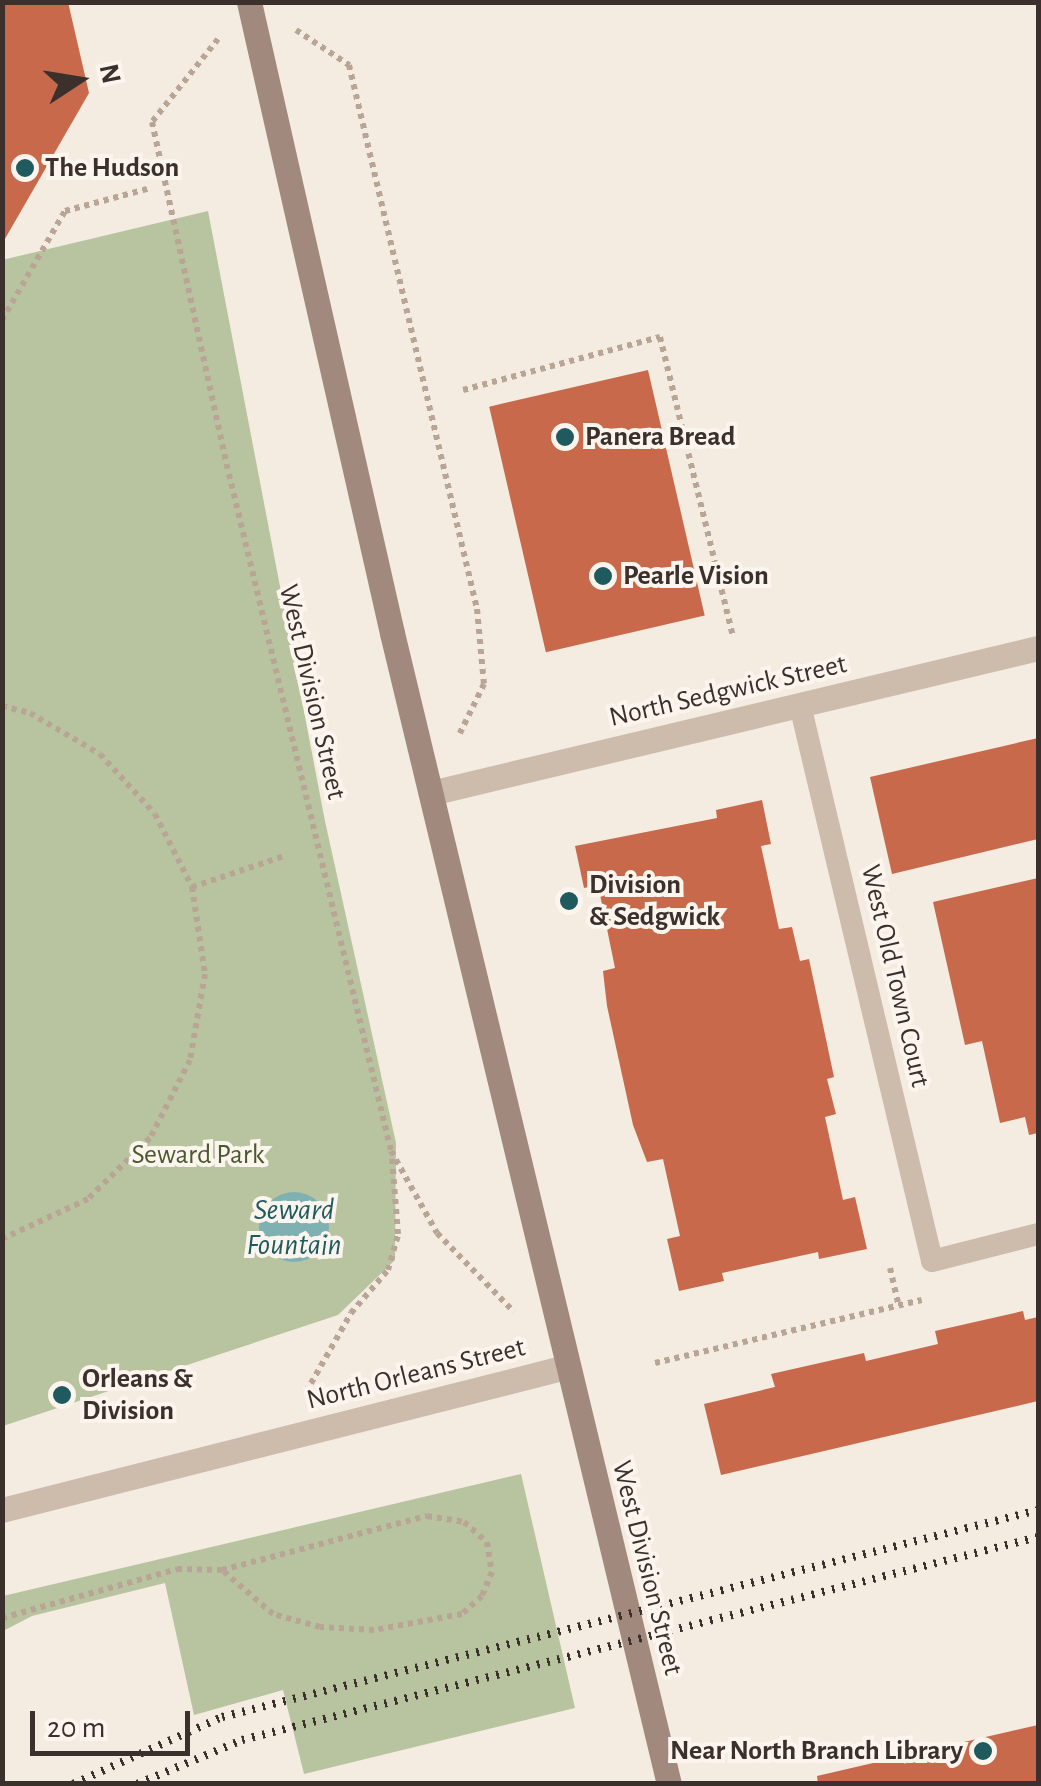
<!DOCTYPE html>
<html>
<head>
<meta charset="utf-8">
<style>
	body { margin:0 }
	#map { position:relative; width:1041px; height:1786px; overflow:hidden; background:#f4ebe1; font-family:"Alegreya Sans",sans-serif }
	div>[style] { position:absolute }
	.green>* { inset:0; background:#b8c4a0 }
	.water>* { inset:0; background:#7fb0b2 }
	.round { border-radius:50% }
	.building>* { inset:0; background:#c8694b; transform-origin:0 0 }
	.path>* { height:6px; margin-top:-3px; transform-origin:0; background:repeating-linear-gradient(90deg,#b9a596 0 5px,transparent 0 10px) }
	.service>* { height:22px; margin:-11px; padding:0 11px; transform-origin:11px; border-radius:11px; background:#cdbbac }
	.tertiary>* { height:25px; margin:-12.5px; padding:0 12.5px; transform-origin:12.5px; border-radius:12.5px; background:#cdbbac }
	.secondary>* { height:25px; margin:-12.5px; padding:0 12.5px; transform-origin:12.5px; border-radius:12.5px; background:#a18a7d }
	.rail>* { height:8px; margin-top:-4px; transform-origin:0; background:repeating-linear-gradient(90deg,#3b302b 0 2.5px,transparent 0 10.5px) }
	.dots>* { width:28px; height:28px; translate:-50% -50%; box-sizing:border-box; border:5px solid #fbf5ee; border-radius:50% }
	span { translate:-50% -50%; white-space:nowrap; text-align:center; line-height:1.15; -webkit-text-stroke:8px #fbf5ee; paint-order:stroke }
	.poi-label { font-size:28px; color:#3b302b; font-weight:700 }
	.left { translate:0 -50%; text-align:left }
	.right { translate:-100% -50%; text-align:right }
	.street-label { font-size:28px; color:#3b302b }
	.park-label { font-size:28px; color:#4a5a2e }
	.water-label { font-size:30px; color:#1f5a5e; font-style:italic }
	.frame { position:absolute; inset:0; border:5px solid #3b302b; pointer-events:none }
	.north { position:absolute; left:30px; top:30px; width:100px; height:100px; -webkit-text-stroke:8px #fbf5ee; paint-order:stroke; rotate:78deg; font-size:28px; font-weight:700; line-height:40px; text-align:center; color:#3b302b }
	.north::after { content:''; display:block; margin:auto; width:35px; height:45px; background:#3b302b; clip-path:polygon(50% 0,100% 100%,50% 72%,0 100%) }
	.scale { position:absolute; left:30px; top:1711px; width:160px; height:45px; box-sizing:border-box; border:5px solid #3b302b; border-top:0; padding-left:12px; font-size:30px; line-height:35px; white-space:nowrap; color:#3b302b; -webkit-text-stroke:8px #fbf5ee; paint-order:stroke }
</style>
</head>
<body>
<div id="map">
	<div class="green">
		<i style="clip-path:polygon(208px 211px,325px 821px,396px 1143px,395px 1260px,338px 1315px,3px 1426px,2px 260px)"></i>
		<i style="clip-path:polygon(521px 1474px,575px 1708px,304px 1774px,283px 1690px,194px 1715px,165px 1583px,32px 1616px,3px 1631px,3px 1596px)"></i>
	</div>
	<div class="water">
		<i class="round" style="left:259px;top:1192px;width:70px;height:70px"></i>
	</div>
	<div class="building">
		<i style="clip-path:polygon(2px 2px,68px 2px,89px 93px,2px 244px)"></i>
		<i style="left:648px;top:370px;width:252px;height:163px;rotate:77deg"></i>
		<i style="clip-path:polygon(1038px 738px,1038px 839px,892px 874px,870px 777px)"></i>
		<i style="clip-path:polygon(762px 800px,771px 844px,761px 846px,779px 929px,792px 927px,800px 961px,809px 959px,834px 1077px,827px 1079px,836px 1114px,825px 1117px,843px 1200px,855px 1197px,867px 1249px,819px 1259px,818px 1252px,722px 1273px,724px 1281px,679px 1291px,667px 1239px,680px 1236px,663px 1159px,647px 1162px,633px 1125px,607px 1006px,603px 971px,615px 968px,598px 885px,584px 888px,575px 846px,717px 818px,716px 810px)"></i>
		<i style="clip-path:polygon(1038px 878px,1038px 1133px,1029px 1135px,1025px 1117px,1000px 1123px,982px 1041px,965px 1045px,933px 902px)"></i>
		<i style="clip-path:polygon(1023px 1311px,1025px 1320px,1038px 1317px,1038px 1401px,721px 1475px,704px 1404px,775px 1387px,771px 1374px,864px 1353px,866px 1361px,938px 1344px,935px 1331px)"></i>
		<i style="clip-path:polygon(1038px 1725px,1038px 1784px,818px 1784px,817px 1776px)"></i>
	</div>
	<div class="path">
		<i style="left:296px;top:30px;width:64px;rotate:33.4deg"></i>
		<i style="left:349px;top:65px;width:559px;rotate:76.76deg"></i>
		<i style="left:477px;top:609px;width:75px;rotate:84.7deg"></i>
		<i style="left:484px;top:684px;width:55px;rotate:116.1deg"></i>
		<i style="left:218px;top:39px;width:106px;rotate:128.5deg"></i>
		<i style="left:152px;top:122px;width:360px;rotate:77.7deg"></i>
		<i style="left:229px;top:474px;width:696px;rotate:76.54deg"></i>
		<i style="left:391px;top:1151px;width:94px;rotate:60.7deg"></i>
		<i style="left:437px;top:1233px;width:110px;rotate:45.7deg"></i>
		<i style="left:2px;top:320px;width:126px;rotate:-60deg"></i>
		<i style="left:65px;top:211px;width:89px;rotate:-15deg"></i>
		<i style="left:463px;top:390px;width:204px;rotate:-15.1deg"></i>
		<i style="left:660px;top:337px;width:308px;rotate:76.3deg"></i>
		<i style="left:2px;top:706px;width:29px;rotate:14deg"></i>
		<i style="left:30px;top:713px;width:81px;rotate:30.4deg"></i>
		<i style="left:100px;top:754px;width:81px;rotate:47.5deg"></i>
		<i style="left:155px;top:814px;width:82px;rotate:63.1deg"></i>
		<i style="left:192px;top:887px;width:88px;rotate:81.5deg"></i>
		<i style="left:205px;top:974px;width:87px;rotate:99.9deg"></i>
		<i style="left:190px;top:1060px;width:88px;rotate:117.1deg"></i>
		<i style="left:150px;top:1138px;width:87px;rotate:135.5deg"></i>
		<i style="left:88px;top:1199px;width:95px;rotate:155.1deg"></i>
		<i style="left:192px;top:887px;width:100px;rotate:-18.6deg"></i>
		<i style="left:890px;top:1268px;width:39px;rotate:77deg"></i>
		<i style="left:655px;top:1363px;width:274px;rotate:-13.3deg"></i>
		<i style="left:306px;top:1392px;width:91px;rotate:-60.3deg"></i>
		<i style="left:351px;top:1313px;width:57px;rotate:-49.3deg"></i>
		<i style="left:388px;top:1270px;width:37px;rotate:-74deg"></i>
		<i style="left:398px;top:1234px;width:77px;rotate:-94.5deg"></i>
		<i style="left:2px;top:1618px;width:182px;rotate:-15.6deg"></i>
		<i style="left:177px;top:1569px;width:45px;rotate:1.3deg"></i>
		<i style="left:222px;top:1570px;width:212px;rotate:-14.8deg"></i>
		<i style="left:427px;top:1516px;width:37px;rotate:9deg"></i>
		<i style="left:464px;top:1522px;width:30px;rotate:41deg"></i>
		<i style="left:487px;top:1542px;width:30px;rotate:81deg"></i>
		<i style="left:492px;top:1572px;width:26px;rotate:113deg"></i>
		<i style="left:482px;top:1596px;width:27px;rotate:138deg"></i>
		<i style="left:462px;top:1614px;width:89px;rotate:169.7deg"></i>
		<i style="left:374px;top:1630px;width:54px;rotate:-176.8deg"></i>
		<i style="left:320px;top:1627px;width:49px;rotate:-164.5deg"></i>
		<i style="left:273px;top:1614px;width:67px;rotate:-139.2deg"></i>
	</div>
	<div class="service">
		<i style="left:800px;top:705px;width:571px;rotate:76.64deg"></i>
		<i style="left:932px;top:1261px;width:109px;rotate:-14.3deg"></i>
	</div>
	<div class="tertiary">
		<i style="left:431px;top:793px;width:624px;rotate:-13.44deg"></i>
		<i style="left:2px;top:1510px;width:582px;rotate:-14.23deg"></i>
	</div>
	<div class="secondary">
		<i style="left:249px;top:2px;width:647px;rotate:77.23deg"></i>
		<i style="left:392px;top:633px;width:1184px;rotate:76.47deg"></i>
	</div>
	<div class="rail">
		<i style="left:73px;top:1784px;width:163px;rotate:-24.2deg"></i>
		<i style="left:222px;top:1717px;width:842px;rotate:-14.23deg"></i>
		<i style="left:137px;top:1784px;width:114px;rotate:-22.7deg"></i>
		<i style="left:242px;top:1740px;width:821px;rotate:-14.31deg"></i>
	</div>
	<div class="dots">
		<i style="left:25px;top:168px;background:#1f5a5e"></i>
		<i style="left:565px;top:437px;background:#1f5a5e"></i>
		<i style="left:603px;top:576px;background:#1f5a5e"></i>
		<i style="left:569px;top:901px;background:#1f5a5e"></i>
		<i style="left:62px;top:1395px;background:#1f5a5e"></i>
		<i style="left:983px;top:1751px;background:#1f5a5e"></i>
	</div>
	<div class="poi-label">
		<span class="left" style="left:45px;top:168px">The Hudson</span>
		<span class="left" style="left:585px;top:437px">Panera Bread</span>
		<span class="left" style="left:623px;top:576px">Pearle Vision</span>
		<span class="left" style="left:589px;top:901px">Division<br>&amp; Sedgwick</span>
		<span class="left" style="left:82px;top:1395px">Orleans &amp;<br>Division</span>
		<span class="right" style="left:963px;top:1751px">Near North Branch Library</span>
	</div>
	<div class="street-label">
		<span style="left:728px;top:691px;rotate:-13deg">North Sedgwick Street</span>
		<span style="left:312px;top:692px;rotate:77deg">West Division Street</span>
		<span style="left:895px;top:976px;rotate:77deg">West Old Town Court</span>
		<span style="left:416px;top:1374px;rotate:-14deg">North Orleans Street</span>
		<span style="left:647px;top:1568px;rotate:76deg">West Division Street</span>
	</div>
	<div class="park-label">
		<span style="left:198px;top:1155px">Seward Park</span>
	</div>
	<div class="water-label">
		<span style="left:294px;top:1227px">Seward<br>Fountain</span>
	</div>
	<div class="frame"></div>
	<div class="north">N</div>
	<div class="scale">20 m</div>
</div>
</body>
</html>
